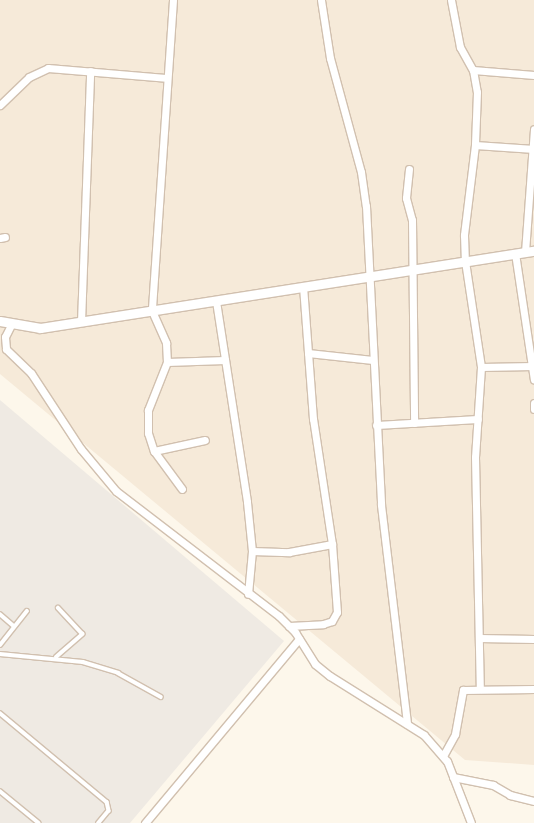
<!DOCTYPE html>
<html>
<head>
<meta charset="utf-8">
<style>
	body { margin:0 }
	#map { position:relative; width:534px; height:823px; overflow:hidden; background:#fdf7eb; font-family:"Fira Sans Condensed",sans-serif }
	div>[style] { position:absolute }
	.residential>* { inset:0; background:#f6ead9 }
	.industrial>* { inset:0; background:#efeae3 }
	.roads { filter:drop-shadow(1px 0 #d1c0af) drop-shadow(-1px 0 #d1c0af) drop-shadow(0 1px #d1c0af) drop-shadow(0 -1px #d1c0af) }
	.service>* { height:3.5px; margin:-1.75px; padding:0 1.75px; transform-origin:1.75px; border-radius:1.75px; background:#fff }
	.minor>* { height:7px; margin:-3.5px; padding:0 3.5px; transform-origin:3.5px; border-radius:3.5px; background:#fff }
	.tertiary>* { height:9px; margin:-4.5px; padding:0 4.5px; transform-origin:4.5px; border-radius:4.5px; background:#fff }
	span { translate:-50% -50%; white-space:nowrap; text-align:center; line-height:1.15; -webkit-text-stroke:3.5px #fffbf2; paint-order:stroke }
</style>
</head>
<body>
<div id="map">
	<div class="residential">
		<i style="clip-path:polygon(0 0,534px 0,534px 765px,465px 760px,0 374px)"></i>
	</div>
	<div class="industrial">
		<i style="clip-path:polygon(0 400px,284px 641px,130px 823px,0 823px)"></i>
	</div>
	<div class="roads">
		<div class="service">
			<i style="left:0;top:614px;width:18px;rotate:41deg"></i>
			<i style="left:0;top:645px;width:43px;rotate:-51.5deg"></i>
			<i style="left:0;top:654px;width:83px;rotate:5.5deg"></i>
			<i style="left:83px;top:662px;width:37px;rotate:17deg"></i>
			<i style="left:118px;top:673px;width:49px;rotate:29.2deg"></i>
			<i style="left:56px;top:657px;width:35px;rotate:-41deg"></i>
			<i style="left:82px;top:634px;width:35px;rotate:-133deg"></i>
			<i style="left:0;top:713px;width:139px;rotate:39.8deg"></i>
			<i style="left:107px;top:802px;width:9px;rotate:77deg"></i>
			<i style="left:109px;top:811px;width:16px;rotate:130deg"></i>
			<i style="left:0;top:791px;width:50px;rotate:39.4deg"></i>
		</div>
		<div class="minor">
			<i style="left:173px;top:0;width:312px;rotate:93.9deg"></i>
			<i style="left:152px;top:311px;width:35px;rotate:66deg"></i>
			<i style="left:166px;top:343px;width:19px;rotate:87deg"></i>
			<i style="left:167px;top:362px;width:52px;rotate:111.6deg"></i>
			<i style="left:148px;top:410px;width:23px;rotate:90deg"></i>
			<i style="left:148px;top:433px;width:19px;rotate:72deg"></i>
			<i style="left:154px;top:451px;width:47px;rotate:53.6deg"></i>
			<i style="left:321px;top:0;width:59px;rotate:81.2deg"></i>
			<i style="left:330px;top:58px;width:118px;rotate:74.8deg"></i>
			<i style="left:361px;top:172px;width:34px;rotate:82deg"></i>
			<i style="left:366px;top:206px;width:299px;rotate:87.1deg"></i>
			<i style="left:381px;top:505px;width:220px;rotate:83.2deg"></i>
			<i style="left:451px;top:0;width:48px;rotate:79.2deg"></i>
			<i style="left:460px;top:47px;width:26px;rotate:61deg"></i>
			<i style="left:473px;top:70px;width:22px;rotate:80deg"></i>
			<i style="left:477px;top:92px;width:53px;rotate:92.2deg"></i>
			<i style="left:475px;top:145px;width:91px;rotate:97deg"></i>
			<i style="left:464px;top:235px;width:26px;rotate:88deg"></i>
			<i style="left:465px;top:261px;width:107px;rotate:81.4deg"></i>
			<i style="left:481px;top:367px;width:90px;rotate:93.8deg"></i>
			<i style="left:475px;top:457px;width:231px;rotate:88.8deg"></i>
			<i style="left:473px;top:70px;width:61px;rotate:4.7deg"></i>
			<i style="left:0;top:105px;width:40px;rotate:-44deg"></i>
			<i style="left:29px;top:77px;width:21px;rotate:-25deg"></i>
			<i style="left:48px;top:68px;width:118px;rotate:4.8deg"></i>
			<i style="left:475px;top:145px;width:59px;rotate:3.9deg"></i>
			<i style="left:409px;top:169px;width:29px;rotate:96deg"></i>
			<i style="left:406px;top:198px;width:23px;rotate:75deg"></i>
			<i style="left:412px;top:220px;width:203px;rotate:89.4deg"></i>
			<i style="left:0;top:238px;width:5px;rotate:-11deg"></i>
			<i style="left:525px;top:252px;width:123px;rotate:-85.8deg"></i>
			<i style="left:515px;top:253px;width:128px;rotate:81.5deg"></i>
			<i style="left:216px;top:301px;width:203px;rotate:81.2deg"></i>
			<i style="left:247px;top:502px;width:49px;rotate:84.2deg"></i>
			<i style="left:252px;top:551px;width:43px;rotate:95.3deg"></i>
			<i style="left:81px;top:322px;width:251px;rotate:-87.9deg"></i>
			<i style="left:11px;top:325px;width:13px;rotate:117deg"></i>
			<i style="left:5px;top:337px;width:12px;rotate:85deg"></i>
			<i style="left:6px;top:349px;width:35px;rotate:44deg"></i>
			<i style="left:31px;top:373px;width:91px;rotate:56.7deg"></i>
			<i style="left:81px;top:449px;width:55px;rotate:50.2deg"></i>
			<i style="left:116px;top:491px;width:205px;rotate:37.5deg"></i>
			<i style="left:279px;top:616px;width:23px;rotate:45deg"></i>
			<i style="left:295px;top:632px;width:38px;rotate:58deg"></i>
			<i style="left:315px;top:664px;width:19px;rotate:39deg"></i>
			<i style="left:330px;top:676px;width:111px;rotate:32.1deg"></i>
			<i style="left:424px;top:735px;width:35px;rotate:49deg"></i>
			<i style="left:447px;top:761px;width:66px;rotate:68.8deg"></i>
			<i style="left:308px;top:353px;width:65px;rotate:6.1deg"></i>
			<i style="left:167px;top:362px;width:58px;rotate:-2deg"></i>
			<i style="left:481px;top:367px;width:52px;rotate:-1.1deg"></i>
			<i style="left:534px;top:409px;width:6px;rotate:-90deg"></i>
			<i style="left:376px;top:425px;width:102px;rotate:-3.4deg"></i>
			<i style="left:154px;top:451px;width:52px;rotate:-12.2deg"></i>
			<i style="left:252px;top:551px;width:37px;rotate:2deg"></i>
			<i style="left:289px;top:552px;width:44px;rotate:-10.5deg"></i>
			<i style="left:289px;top:626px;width:34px;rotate:-3deg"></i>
			<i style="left:323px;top:624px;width:9px;rotate:-18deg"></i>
			<i style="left:332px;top:621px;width:10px;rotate:-61deg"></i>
			<i style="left:337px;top:612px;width:68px;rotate:-94.2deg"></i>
			<i style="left:332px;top:544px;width:126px;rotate:-98.6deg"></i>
			<i style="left:313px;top:419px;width:132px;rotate:-94.3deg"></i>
			<i style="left:479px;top:638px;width:55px;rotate:1deg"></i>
			<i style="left:443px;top:756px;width:25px;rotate:-61deg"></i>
			<i style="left:455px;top:734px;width:45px;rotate:-79.7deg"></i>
			<i style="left:463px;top:690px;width:71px;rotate:-0.8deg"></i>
			<i style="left:453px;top:777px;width:41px;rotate:11.3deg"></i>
			<i style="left:493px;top:785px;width:20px;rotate:30deg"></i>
			<i style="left:510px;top:795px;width:25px;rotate:14deg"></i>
			<i style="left:145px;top:823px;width:240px;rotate:-50.1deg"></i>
		</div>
		<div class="tertiary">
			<i style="left:0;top:321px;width:41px;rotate:9.9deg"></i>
			<i style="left:40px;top:328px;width:500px;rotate:-8.9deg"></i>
		</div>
	</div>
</div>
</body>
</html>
